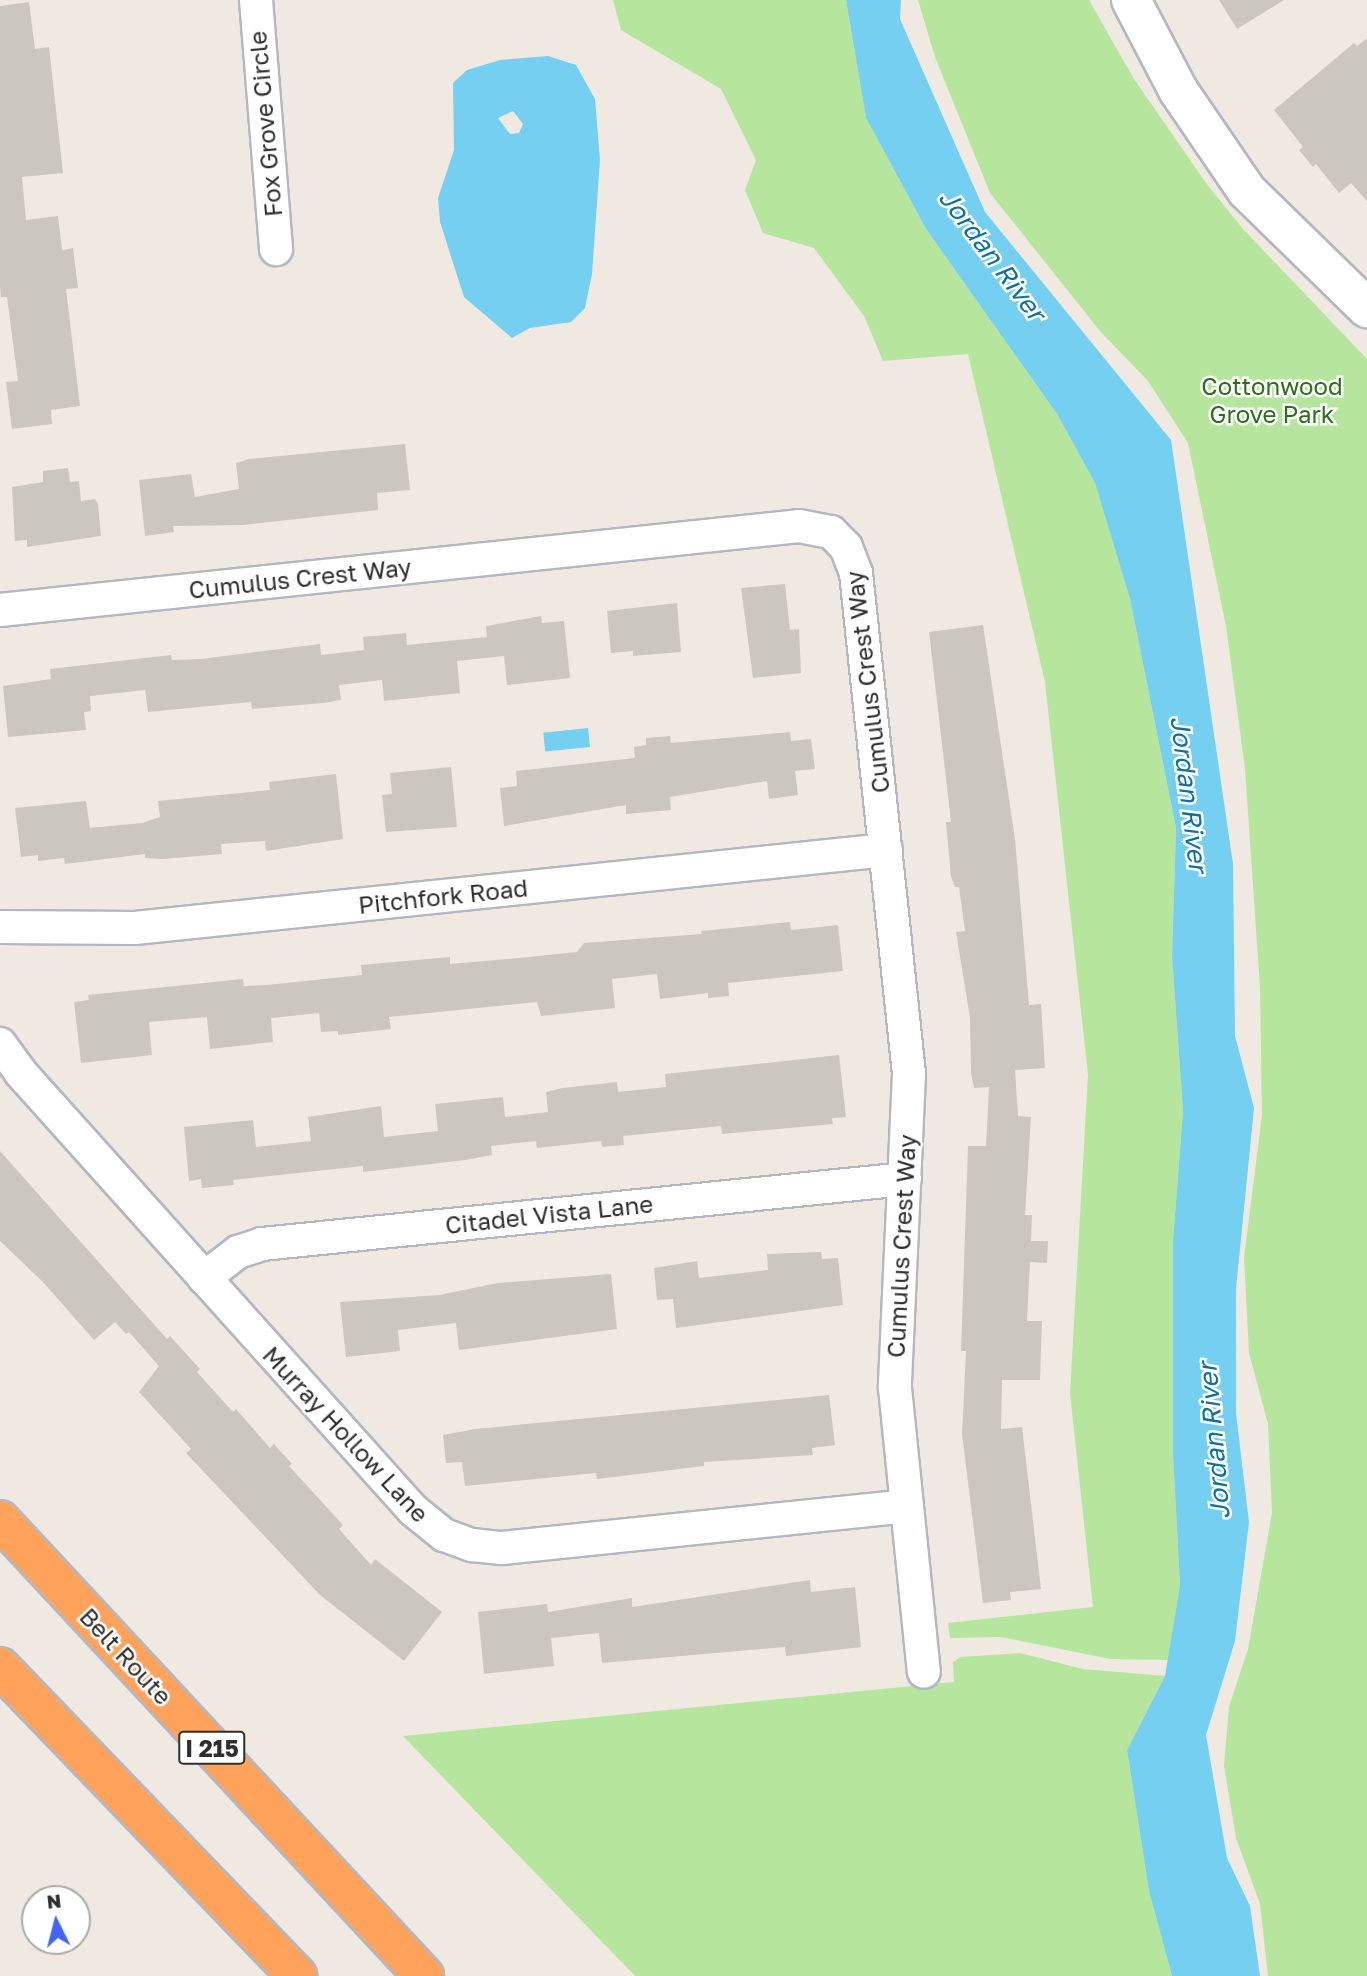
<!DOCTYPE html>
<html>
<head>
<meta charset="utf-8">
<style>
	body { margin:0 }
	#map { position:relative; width:1367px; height:1976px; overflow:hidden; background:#efe9e1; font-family:"Golos Text",sans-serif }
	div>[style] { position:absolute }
	.green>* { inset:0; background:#b6e59e }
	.water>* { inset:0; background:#75cff0; transform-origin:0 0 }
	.building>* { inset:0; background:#cbc7bf }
	.roads { filter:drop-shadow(2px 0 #b4b7c1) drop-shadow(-2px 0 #b4b7c1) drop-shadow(0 2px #b4b7c1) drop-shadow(0 -2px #b4b7c1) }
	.minor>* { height:32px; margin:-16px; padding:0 16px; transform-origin:16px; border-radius:16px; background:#fff }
	.tertiary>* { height:38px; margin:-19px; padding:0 19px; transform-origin:19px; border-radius:19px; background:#fff }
	.motorway>* { height:38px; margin:-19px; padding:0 19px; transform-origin:19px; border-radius:19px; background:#ffa35c }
	span { translate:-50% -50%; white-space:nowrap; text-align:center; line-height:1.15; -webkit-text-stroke:5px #fff; paint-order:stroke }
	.shield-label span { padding:2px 5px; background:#fff; border:2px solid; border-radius:5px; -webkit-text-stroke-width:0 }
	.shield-label { font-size:23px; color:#2e2e2e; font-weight:700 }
	.street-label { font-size:24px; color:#2e2e2e }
	.park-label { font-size:24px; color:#2c6e1b }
	.water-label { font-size:26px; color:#0d6fa3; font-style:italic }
	.north { position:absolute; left:21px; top:1885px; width:70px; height:70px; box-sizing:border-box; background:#fff; border:2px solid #ababab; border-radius:50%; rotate:354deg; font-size:19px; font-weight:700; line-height:28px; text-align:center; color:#2e2e2e }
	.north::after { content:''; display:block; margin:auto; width:24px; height:32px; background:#4264fb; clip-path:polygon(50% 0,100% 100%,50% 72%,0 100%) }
</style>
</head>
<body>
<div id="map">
	<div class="green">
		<i style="clip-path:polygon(613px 0,846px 0,866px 118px,926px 229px,1057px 414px,1095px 483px,1130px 599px,1176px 828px,1172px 957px,1183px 1111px,1173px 1241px,1173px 1455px,1180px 1585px,1168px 1660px,1110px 1659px,1001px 1637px,950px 1638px,948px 1623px,1093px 1607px,1070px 1393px,1088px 1075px,1045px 682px,968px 354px,883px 361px,864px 316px,814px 248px,763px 233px,745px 190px,756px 160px,721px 89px,621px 30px)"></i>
		<i style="clip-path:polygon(918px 0,1089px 0,1134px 79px,1206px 183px,1243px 229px,1367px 359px,1367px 1976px,1268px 1976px,1260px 1904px,1236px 1838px,1224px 1766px,1229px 1707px,1248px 1649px,1272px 1513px,1268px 1424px,1249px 1353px,1244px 1258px,1262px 1115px,1260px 988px,1245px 769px,1226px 626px,1188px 443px,1148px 381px,1100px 331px,990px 193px,935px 57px)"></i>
		<i style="clip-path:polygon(1020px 1653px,1083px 1669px,1165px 1676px,1127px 1750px,1149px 1891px,1172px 1976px,635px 1976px,403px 1736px,954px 1682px,953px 1662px,961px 1657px)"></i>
	</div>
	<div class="water">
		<i style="clip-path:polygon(846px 0,901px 0,900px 19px,985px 212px,1171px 440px,1233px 864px,1235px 1036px,1254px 1108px,1236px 1289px,1236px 1413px,1249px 1522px,1235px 1641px,1206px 1735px,1227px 1858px,1250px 1906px,1260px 1976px,1172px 1976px,1149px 1891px,1127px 1750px,1165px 1676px,1180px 1585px,1173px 1455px,1173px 1241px,1183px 1111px,1172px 957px,1176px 828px,1130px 599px,1095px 483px,1057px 414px,926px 229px,866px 118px)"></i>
		<i style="clip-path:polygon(evenodd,548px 56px,576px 65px,595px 99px,600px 160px,592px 274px,585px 308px,571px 322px,530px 328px,512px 338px,464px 297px,440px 222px,438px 198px,454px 150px,453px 83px,467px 70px,500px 60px,548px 56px,513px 111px,523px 124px,519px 133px,510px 134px,498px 118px,513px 111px)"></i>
		<i style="left:588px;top:728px;width:19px;height:45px;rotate:84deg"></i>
	</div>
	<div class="building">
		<i style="clip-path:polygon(1219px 0,1284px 0,1237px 29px)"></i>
		<i style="clip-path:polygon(29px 2px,35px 49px,49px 47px,63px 173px,22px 177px,26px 220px,58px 216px,62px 250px,73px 248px,78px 288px,66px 289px,80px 406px,51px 410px,52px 424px,12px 429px,6px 382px,18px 381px,7px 297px,1px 297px,0 286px,0 6px)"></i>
		<i style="clip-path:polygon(1367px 38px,1367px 201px,1351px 183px,1339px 193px,1316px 164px,1313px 167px,1299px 150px,1303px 147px,1274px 110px,1354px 43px,1357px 46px)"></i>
		<i style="clip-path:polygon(405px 444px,410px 490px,377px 493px,378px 510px,243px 525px,173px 526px,174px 532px,145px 536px,139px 480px,191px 474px,195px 497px,239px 489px,236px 463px,249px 459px)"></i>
		<i style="clip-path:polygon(68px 468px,70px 482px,79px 481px,81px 501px,95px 499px,98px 504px,101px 536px,27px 547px,27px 540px,15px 541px,12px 487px,43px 482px,43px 471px)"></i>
		<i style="clip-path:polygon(785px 584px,790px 630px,799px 629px,801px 673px,753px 678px,741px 588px)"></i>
		<i style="clip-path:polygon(677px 603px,681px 652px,633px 656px,633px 651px,611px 653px,607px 611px)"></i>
		<i style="clip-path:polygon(541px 616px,542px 623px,564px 621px,570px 678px,507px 685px,504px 656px,457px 661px,460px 693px,384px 701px,382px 680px,339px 685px,341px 700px,324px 703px,252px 709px,251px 702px,148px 712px,145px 690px,90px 696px,91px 711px,84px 712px,86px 730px,8px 737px,3px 686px,51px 679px,50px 669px,171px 655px,172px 660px,201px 659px,320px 644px,321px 655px,364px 650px,363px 637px,406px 633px,407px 645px,487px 637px,486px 626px)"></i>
		<i style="clip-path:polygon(983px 625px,1015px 839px,1029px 1005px,1041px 1004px,1045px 1068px,1015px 1070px,1018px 1116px,1031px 1117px,1025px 1215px,1032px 1215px,1031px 1241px,1048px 1241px,1047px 1263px,1030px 1262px,1027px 1321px,1042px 1321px,1040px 1380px,1002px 1380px,1001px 1429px,1022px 1427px,1041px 1589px,1010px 1592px,1011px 1600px,983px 1603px,962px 1434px,966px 1351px,961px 1351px,968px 1146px,986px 1146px,989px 1087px,974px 1088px,971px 1073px,970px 1018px,956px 932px,965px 931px,959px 887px,955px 887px,951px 877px,946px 822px,951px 822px,929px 632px)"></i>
		<i style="clip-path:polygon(790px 732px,791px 741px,811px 739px,815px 769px,795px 771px,798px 795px,769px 799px,767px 781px,670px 797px,671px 810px,626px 814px,626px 805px,504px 826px,500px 788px,517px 786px,516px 771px,635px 758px,634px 747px,646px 745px,646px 738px,670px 736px,671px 743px)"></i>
		<i style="clip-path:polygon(451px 767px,457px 827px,386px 832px,382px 795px,392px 794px,390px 773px)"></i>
		<i style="clip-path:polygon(336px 774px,343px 839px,266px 851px,265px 841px,221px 844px,222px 854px,162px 859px,145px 858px,145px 854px,65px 864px,64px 858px,38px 861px,38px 855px,21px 857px,15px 808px,86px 801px,90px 828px,142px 823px,160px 817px,158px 801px,270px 790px,269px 782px)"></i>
		<i style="clip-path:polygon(790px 922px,791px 930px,838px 925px,843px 971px,728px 983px,729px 996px,708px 998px,708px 993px,660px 999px,657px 974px,612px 979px,615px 1008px,541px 1016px,537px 1002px,389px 1017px,391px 1029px,338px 1035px,338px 1031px,321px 1032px,319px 1013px,271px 1018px,273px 1042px,210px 1049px,207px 1017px,149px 1022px,152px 1055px,81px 1063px,74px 1002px,89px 1000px,88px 995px,243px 979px,244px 986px,267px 985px,362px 975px,361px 965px,450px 957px,450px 964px,519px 958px,577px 952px,584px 943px,702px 934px,701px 931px)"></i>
		<i style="clip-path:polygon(839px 1055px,846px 1117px,832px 1118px,833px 1124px,722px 1134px,721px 1126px,623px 1136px,624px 1145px,602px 1147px,601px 1141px,537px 1148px,536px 1141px,491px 1146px,492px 1155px,465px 1160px,363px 1172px,363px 1166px,233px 1180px,234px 1185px,202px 1188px,201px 1179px,189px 1181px,184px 1127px,253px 1120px,256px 1147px,311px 1141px,308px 1117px,381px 1106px,384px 1137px,438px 1131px,435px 1104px,503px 1097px,505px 1117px,548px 1112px,546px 1092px,562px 1088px,617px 1082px,618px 1092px,666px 1087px,665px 1074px)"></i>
		<i style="clip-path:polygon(0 1151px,167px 1339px,170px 1336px,200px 1369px,197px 1372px,233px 1412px,236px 1409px,270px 1448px,274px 1444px,292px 1464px,289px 1466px,343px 1525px,339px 1529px,371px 1565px,375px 1559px,442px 1612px,404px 1661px,320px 1595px,186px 1453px,191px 1449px,139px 1392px,159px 1366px,129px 1332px,126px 1334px,115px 1322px,94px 1340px,42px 1281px,0 1241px)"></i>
		<i style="clip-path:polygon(821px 1252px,822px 1259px,838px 1258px,843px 1305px,676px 1328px,673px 1299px,657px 1300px,654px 1268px,697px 1261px,699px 1278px,768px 1270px,767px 1254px)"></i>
		<i style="clip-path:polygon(611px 1274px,617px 1329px,459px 1350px,456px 1323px,398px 1330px,400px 1351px,346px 1357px,340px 1302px,439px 1295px,498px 1283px)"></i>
		<i style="clip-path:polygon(829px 1395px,835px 1445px,812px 1448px,813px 1455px,704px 1462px,704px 1466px,597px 1479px,596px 1473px,465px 1486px,462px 1462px,446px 1463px,443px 1435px,475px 1429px)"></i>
		<i style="clip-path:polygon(810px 1580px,811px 1592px,855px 1587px,861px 1647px,786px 1656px,785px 1647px,602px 1663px,599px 1633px,551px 1638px,554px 1666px,484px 1674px,478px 1612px,547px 1604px,548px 1612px,632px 1598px,632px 1607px)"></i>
	</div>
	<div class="roads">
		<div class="minor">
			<i style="left:256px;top:0;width:250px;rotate:85.4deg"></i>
			<i style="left:0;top:610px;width:803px;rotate:-6deg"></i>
			<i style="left:799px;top:526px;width:33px;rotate:11deg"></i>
			<i style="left:831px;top:532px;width:21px;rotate:45deg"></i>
			<i style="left:846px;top:547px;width:28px;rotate:69deg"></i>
			<i style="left:856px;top:573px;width:504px;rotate:83.96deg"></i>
			<i style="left:909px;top:1074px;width:314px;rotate:92.6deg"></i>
			<i style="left:895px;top:1388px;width:285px;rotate:84.2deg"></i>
			<i style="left:0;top:927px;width:135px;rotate:0.4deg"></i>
			<i style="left:135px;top:928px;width:755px;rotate:-5.93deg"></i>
			<i style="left:0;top:1044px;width:34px;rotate:54deg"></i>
			<i style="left:20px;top:1072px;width:588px;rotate:48.1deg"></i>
			<i style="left:413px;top:1510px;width:40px;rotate:39deg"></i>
			<i style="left:444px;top:1535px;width:30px;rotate:20deg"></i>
			<i style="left:472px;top:1545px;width:30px;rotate:6deg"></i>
			<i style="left:502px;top:1548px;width:405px;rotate:-5.9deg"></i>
			<i style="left:204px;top:1278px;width:43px;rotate:-37.4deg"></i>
			<i style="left:238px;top:1252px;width:25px;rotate:-18deg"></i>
			<i style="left:262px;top:1244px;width:646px;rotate:-5.77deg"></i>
		</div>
		<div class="tertiary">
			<i style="left:1131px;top:0;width:102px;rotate:62.4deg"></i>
			<i style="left:1178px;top:90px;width:122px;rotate:55.7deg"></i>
			<i style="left:1247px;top:191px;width:168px;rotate:44.3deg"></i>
		</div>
		<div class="motorway">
			<i style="left:0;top:1520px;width:623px;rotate:47.08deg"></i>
			<i style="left:0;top:1667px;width:429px;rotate:46.1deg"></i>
		</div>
	</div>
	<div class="shield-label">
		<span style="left:212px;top:1748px">I 215</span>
	</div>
	<div class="street-label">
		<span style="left:265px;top:124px;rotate:-95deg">Fox Grove Circle</span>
		<span style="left:300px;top:578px;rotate:-6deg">Cumulus Crest Way</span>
		<span style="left:867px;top:682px;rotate:-97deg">Cumulus Crest Way</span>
		<span style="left:443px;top:896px;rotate:-6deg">Pitchfork Road</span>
		<span style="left:549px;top:1214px;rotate:-6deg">Citadel Vista Lane</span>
		<span style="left:901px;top:1246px;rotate:-87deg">Cumulus Crest Way</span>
		<span style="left:346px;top:1434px;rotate:47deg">Murray Hollow Lane</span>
		<span style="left:126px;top:1656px;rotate:47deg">Belt Route</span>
	</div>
	<div class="park-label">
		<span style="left:1272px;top:400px">Cottonwood<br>Grove Park</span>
	</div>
	<div class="water-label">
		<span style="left:992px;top:255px;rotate:53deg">Jordan River</span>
		<span style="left:1189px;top:794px;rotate:83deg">Jordan River</span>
		<span style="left:1214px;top:1441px;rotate:-95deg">Jordan River</span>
	</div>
	<div class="north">N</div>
</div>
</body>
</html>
